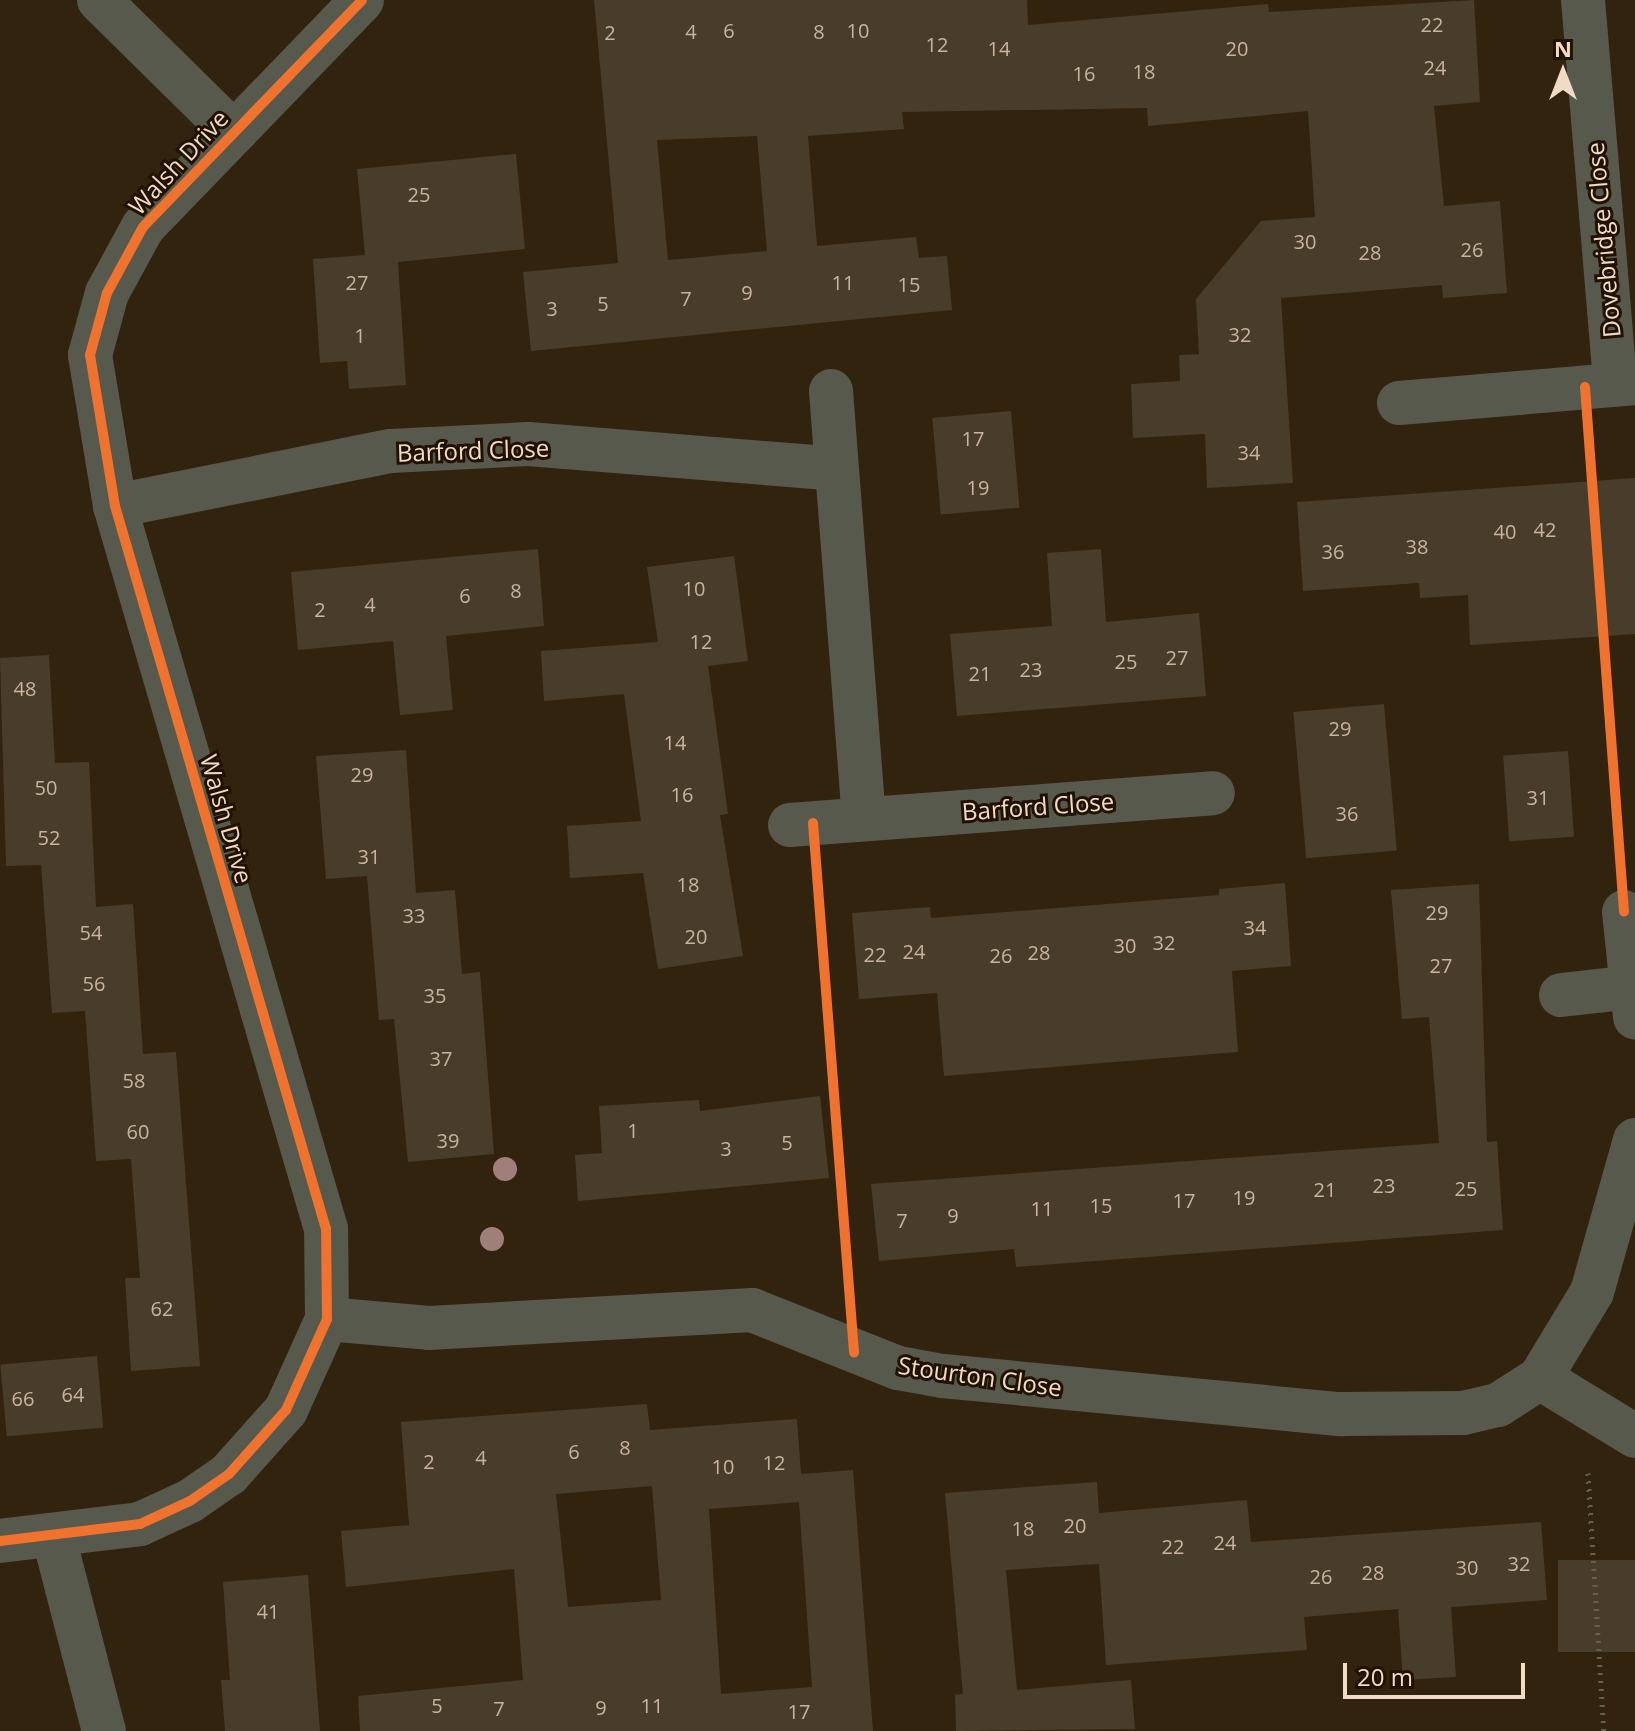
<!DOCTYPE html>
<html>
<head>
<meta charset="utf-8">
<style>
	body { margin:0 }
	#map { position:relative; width:1635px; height:1731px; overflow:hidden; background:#32230f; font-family:"Open Sans",sans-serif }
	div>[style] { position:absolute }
	.building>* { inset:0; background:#483d2a; transform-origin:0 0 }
	.path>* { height:5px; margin-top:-2.5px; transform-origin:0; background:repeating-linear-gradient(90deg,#625f53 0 2px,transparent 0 8px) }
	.minor>* { height:44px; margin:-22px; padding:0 22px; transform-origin:22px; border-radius:22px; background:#57594c }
	.cycleway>* { height:10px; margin:-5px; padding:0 5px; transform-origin:5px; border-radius:5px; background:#ef722f }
	.trees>* { width:24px; height:24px; margin:-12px; border-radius:50%; background:#a07f7a }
	span { translate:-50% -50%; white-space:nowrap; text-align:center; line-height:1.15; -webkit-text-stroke:6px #201101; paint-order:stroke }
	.number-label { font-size:20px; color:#c8b49e }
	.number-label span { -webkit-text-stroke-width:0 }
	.street-label { font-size:24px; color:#f2dbc4 }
	.north { position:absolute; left:1523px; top:32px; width:80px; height:80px; -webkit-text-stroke:6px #201101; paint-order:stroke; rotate:0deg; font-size:22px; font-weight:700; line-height:32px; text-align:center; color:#f2dbc4 }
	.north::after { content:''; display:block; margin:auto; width:28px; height:36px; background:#f2dbc4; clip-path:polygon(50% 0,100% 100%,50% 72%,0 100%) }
	.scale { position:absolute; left:1343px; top:1663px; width:182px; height:36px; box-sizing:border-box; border:4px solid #f2dbc4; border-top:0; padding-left:10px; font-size:24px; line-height:28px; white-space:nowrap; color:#f2dbc4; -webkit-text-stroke:6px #201101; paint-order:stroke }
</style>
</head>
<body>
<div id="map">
	<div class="building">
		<i style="clip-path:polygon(evenodd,594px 0,1027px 0,1028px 25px,1268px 4px,1269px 12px,1474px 0,1480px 102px,1434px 106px,1444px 206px,1500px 201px,1507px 293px,1443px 298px,1442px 285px,1281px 298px,1293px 483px,1207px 488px,1205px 434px,1133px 438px,1131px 384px,1180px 381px,1179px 355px,1199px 354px,1196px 299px,1261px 221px,1315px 217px,1308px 111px,1148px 126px,1147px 108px,902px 112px,904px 129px,808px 136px,817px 246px,916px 237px,919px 258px,947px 256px,952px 310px,531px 351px,523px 272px,618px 263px,594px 0,757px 136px,767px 251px,668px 260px,657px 140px,757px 136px)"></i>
		<i style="clip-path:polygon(516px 154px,525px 249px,398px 262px,406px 385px,349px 389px,347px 361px,320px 363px,313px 259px,365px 255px,357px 169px)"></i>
		<i style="left:1011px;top:411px;width:97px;height:79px;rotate:85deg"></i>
		<i style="clip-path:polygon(1635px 478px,1635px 634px,1470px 645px,1468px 595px,1420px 598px,1419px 583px,1303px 591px,1297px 502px)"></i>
		<i style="clip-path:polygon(538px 549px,544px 626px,446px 636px,453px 710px,400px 715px,393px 641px,298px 650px,291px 572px)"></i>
		<i style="clip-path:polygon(1101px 549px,1106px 622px,1199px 613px,1206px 696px,957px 716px,950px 634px,1052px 626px,1047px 553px)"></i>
		<i style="clip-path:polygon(734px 556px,748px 661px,708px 666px,728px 814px,720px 815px,743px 956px,658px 969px,643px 873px,570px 878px,567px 826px,641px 821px,624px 694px,544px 701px,541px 651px,658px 642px,647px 567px)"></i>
		<i style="clip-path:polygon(49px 655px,55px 763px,89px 762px,96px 907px,133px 904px,143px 1054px,176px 1052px,200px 1366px,131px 1371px,125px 1278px,140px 1278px,131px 1159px,96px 1161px,85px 1011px,52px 1013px,41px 865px,6px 866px,0 658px)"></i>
		<i style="left:1384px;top:704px;width:147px;height:91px;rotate:85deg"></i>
		<i style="clip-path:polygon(406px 750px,416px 893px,455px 890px,462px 974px,480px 972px,494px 1154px,408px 1162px,394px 1019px,379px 1020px,367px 876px,326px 879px,316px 756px)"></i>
		<i style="left:1568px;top:751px;width:86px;height:65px;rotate:86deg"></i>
		<i style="clip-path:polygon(1285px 883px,1291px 966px,1232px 971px,1238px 1052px,944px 1076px,937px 993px,859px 999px,852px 913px,930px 907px,931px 918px,1219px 895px,1219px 889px)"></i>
		<i style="clip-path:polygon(1479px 884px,1487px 1142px,1497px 1141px,1503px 1230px,1016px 1267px,1014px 1249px,879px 1261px,871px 1184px,1439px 1143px,1429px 1017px,1402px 1019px,1391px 890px)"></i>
		<i style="clip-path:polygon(820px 1096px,829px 1178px,578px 1201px,575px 1155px,602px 1153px,599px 1106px,699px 1100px,700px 1111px)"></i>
		<i style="left:97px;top:1356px;width:72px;height:97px;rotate:85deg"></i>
		<i style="clip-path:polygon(evenodd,647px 1404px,650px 1430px,797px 1419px,801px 1474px,853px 1470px,873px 1731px,360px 1731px,358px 1696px,523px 1680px,514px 1569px,346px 1587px,341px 1531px,409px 1525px,401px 1422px,647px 1404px,652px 1486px,661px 1600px,568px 1607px,556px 1494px,652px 1486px,647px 1404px,799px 1502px,812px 1687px,721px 1694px,709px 1509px,799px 1502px)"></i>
		<i style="clip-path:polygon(1097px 1482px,1099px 1513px,1247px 1500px,1251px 1542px,1541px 1522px,1547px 1600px,1451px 1607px,1456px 1677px,1403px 1680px,1398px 1609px,1304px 1617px,1307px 1650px,1106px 1665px,1099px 1564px,1006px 1570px,1017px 1690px,1131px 1680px,1135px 1729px,956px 1731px,955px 1695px,963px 1694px,945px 1493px)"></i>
		<i style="left:1635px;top:1560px;width:92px;height:77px;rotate:90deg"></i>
		<i style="clip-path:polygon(308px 1575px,320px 1731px,225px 1731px,221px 1680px,230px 1680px,223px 1582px)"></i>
	</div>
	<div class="path">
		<i style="left:1588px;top:1473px;width:258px;rotate:86.5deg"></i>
	</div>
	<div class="minor">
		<i style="left:99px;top:0;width:188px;rotate:44.6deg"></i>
		<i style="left:1583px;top:0;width:385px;rotate:85.2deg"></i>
		<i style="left:831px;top:391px;width:429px;rotate:85.6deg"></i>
		<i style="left:1399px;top:403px;width:237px;rotate:-4.8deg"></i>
		<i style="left:115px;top:506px;width:281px;rotate:-11.3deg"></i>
		<i style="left:391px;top:451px;width:137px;rotate:-2.9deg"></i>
		<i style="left:528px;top:444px;width:309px;rotate:4.6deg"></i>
		<i style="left:790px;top:825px;width:424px;rotate:-4.3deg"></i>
		<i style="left:1624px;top:912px;width:106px;rotate:84deg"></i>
		<i style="left:1561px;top:995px;width:71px;rotate:-6.4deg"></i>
		<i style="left:327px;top:1319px;width:102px;rotate:5deg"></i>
		<i style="left:429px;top:1328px;width:324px;rotate:-3.2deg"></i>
		<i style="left:752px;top:1310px;width:157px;rotate:21.7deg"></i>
		<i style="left:898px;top:1368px;width:46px;rotate:10.1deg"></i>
		<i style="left:943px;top:1376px;width:400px;rotate:5.5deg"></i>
		<i style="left:1341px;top:1414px;width:122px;rotate:-0.5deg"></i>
		<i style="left:1463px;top:1413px;width:36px;rotate:-13deg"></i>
		<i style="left:1498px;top:1405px;width:50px;rotate:-32.7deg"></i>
		<i style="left:1540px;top:1378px;width:111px;rotate:31.4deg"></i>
		<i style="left:1540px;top:1378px;width:100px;rotate:-58.8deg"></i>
		<i style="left:1592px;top:1292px;width:158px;rotate:-74.2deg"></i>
		<i style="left:54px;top:1538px;width:199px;rotate:75.5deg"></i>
		<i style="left:0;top:1541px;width:141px;rotate:-6.9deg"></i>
		<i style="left:140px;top:1524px;width:55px;rotate:-24.7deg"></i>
		<i style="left:190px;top:1501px;width:47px;rotate:-34.7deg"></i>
		<i style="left:229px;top:1474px;width:86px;rotate:-48.3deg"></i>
		<i style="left:286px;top:1410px;width:100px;rotate:-65.7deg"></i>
		<i style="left:327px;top:1319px;width:90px;rotate:-90.6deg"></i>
		<i style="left:326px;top:1229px;width:753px;rotate:-106.27deg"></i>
		<i style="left:115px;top:506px;width:153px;rotate:-99.4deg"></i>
		<i style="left:90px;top:355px;width:64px;rotate:-74.7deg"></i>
		<i style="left:107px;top:293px;width:75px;rotate:-61.4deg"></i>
		<i style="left:143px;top:227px;width:315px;rotate:-46deg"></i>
	</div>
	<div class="cycleway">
		<i style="left:1585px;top:387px;width:526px;rotate:85.75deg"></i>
		<i style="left:813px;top:823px;width:531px;rotate:85.57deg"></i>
		<i style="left:0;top:1541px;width:141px;rotate:-6.9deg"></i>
		<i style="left:140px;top:1524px;width:55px;rotate:-24.7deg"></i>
		<i style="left:190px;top:1501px;width:47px;rotate:-34.7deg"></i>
		<i style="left:229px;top:1474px;width:86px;rotate:-48.3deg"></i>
		<i style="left:286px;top:1410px;width:100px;rotate:-65.7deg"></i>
		<i style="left:327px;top:1319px;width:90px;rotate:-90.6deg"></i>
		<i style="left:326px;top:1229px;width:753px;rotate:-106.27deg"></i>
		<i style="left:115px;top:506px;width:153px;rotate:-99.4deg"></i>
		<i style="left:90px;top:355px;width:64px;rotate:-74.7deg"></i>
		<i style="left:107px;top:293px;width:75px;rotate:-61.4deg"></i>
		<i style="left:143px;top:227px;width:315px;rotate:-46deg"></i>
	</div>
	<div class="trees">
		<i style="left:505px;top:1169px"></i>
		<i style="left:492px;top:1239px"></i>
	</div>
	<div class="number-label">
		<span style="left:1432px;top:24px">22</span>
		<span style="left:729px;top:30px">6</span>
		<span style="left:858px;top:30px">10</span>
		<span style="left:691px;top:31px">4</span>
		<span style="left:819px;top:31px">8</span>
		<span style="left:610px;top:32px">2</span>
		<span style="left:937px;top:44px">12</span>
		<span style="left:999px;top:48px">14</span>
		<span style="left:1237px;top:48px">20</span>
		<span style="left:1435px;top:67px">24</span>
		<span style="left:1144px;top:71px">18</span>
		<span style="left:1084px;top:73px">16</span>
		<span style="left:419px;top:194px">25</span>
		<span style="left:1305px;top:241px">30</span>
		<span style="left:1472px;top:249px">26</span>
		<span style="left:1370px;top:252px">28</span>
		<span style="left:357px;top:282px">27</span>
		<span style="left:843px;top:282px">11</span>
		<span style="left:909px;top:284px">15</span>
		<span style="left:747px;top:292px">9</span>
		<span style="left:686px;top:298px">7</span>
		<span style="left:603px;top:303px">5</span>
		<span style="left:552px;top:308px">3</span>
		<span style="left:1240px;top:334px">32</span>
		<span style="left:360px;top:335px">1</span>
		<span style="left:973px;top:438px">17</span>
		<span style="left:1249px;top:452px">34</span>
		<span style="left:978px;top:487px">19</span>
		<span style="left:1545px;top:529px">42</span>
		<span style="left:1505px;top:531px">40</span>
		<span style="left:1417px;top:546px">38</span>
		<span style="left:1333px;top:551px">36</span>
		<span style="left:694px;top:588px">10</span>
		<span style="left:516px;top:590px">8</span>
		<span style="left:465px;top:595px">6</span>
		<span style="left:370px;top:604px">4</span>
		<span style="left:320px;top:609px">2</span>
		<span style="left:701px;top:641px">12</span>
		<span style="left:1177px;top:657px">27</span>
		<span style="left:1126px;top:661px">25</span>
		<span style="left:1031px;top:669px">23</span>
		<span style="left:980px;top:673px">21</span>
		<span style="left:25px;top:688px">48</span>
		<span style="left:1340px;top:728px">29</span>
		<span style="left:675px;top:742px">14</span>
		<span style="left:362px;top:774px">29</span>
		<span style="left:46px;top:787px">50</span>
		<span style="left:682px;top:794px">16</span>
		<span style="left:1538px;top:797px">31</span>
		<span style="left:1347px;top:813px">36</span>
		<span style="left:49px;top:837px">52</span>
		<span style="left:369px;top:856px">31</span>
		<span style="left:688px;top:884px">18</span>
		<span style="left:1437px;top:912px">29</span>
		<span style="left:414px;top:915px">33</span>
		<span style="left:1255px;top:927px">34</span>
		<span style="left:91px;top:932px">54</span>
		<span style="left:696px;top:936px">20</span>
		<span style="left:1164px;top:942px">32</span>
		<span style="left:1125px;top:945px">30</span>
		<span style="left:914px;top:951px">24</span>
		<span style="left:1039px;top:952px">28</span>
		<span style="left:875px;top:954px">22</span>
		<span style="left:1001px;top:955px">26</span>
		<span style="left:1441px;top:965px">27</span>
		<span style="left:94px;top:983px">56</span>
		<span style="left:435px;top:995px">35</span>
		<span style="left:441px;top:1058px">37</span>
		<span style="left:134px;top:1080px">58</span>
		<span style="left:633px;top:1130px">1</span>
		<span style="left:138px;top:1131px">60</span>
		<span style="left:448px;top:1140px">39</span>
		<span style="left:787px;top:1142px">5</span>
		<span style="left:726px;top:1148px">3</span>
		<span style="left:1384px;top:1185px">23</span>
		<span style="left:1466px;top:1188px">25</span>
		<span style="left:1325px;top:1189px">21</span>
		<span style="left:1244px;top:1197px">19</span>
		<span style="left:1184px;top:1200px">17</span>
		<span style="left:1101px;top:1205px">15</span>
		<span style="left:1042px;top:1208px">11</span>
		<span style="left:953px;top:1215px">9</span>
		<span style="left:902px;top:1220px">7</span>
		<span style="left:162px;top:1308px">62</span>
		<span style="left:73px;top:1394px">64</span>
		<span style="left:23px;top:1398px">66</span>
		<span style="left:625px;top:1447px">8</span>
		<span style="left:574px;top:1451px">6</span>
		<span style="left:481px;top:1457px">4</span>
		<span style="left:429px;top:1461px">2</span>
		<span style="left:774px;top:1462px">12</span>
		<span style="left:723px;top:1466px">10</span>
		<span style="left:1075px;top:1525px">20</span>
		<span style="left:1023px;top:1528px">18</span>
		<span style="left:1225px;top:1542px">24</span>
		<span style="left:1173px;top:1546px">22</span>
		<span style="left:1519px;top:1563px">32</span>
		<span style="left:1467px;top:1567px">30</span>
		<span style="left:1373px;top:1572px">28</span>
		<span style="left:1321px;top:1576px">26</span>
		<span style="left:268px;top:1611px">41</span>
		<span style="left:437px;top:1705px">5</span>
		<span style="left:652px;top:1705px">11</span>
		<span style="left:601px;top:1707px">9</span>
		<span style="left:499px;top:1708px">7</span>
		<span style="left:799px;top:1711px">17</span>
	</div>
	<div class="street-label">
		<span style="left:178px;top:162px;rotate:-47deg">Walsh Drive</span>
		<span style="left:1603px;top:240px;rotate:-95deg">Dovebridge Close</span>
		<span style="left:473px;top:450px;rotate:-2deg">Barford Close</span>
		<span style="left:1038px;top:806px;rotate:-4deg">Barford Close</span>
		<span style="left:227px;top:819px;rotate:74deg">Walsh Drive</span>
		<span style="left:980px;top:1376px;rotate:8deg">Stourton Close</span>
	</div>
	<div class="north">N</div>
	<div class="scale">20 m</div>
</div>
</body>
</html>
